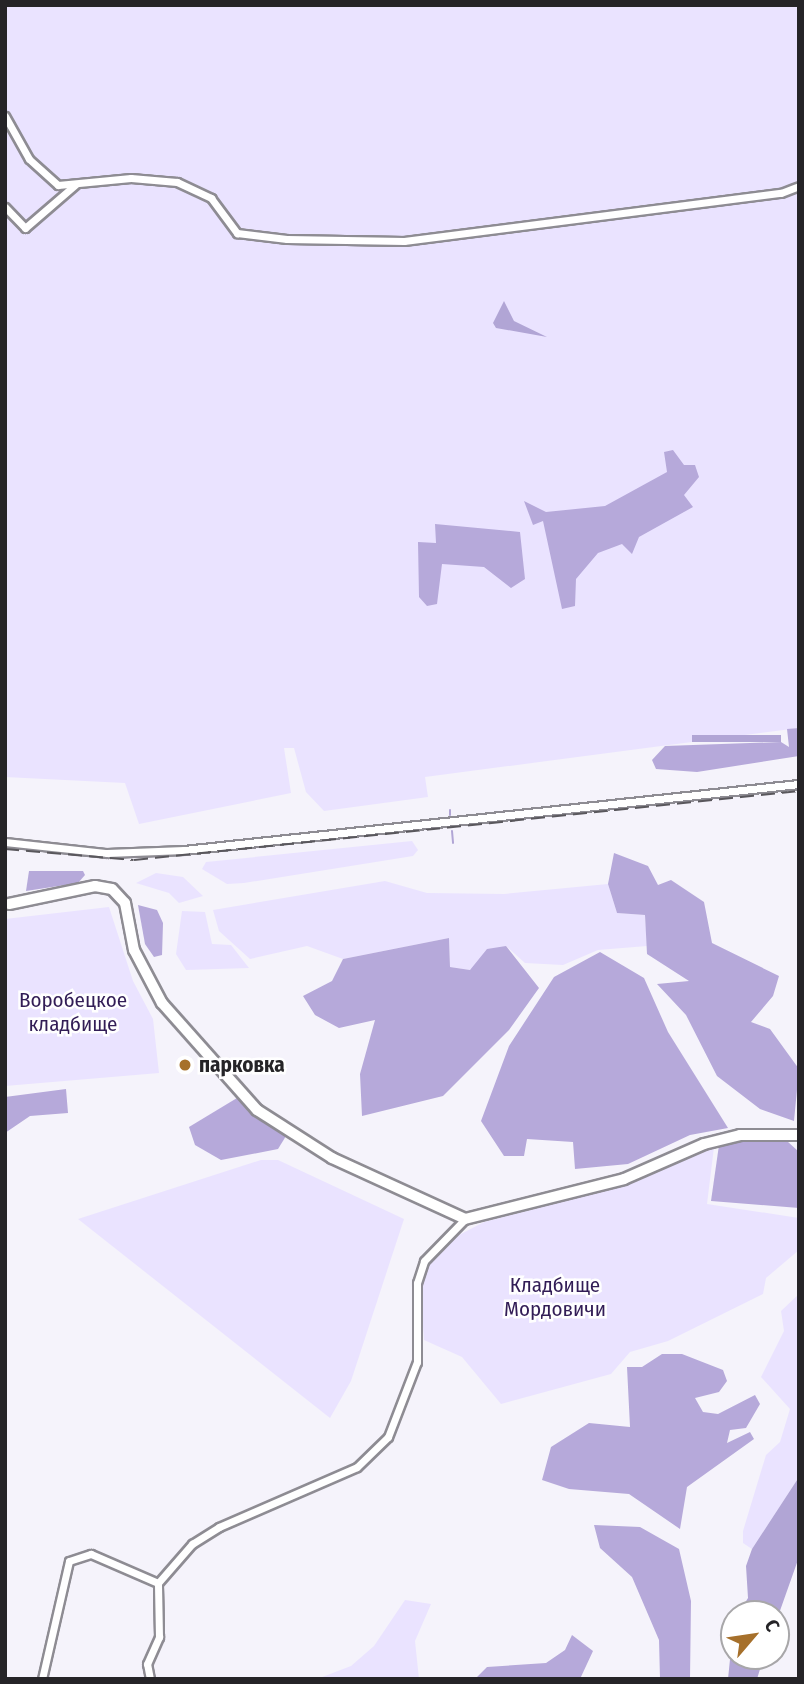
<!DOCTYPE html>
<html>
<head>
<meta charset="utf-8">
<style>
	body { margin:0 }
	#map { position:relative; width:804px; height:1684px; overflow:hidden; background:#f5f3fb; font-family:"Fira Sans Condensed",sans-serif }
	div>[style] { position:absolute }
	.green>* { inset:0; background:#eae3ff }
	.forest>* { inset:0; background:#b6a9da }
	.water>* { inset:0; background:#b1a5d5; transform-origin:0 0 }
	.stream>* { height:2px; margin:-1px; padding:0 1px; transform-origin:1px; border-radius:1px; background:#b1a5d5 }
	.roads { filter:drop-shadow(2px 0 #8e8c93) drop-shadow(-2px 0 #8e8c93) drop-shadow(0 2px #8e8c93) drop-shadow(0 -2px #8e8c93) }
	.street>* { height:7px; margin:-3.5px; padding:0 3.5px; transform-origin:3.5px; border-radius:3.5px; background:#fff }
	.secondary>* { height:10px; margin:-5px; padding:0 5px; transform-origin:5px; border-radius:5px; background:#fff }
	.rail>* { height:2px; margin-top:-1px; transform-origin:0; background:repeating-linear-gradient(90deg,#59575c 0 14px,transparent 0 21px) }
	.dots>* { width:19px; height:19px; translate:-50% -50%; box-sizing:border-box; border:4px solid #fff; border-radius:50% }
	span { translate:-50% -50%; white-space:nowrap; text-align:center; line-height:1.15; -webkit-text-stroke:5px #fff; paint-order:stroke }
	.park-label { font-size:21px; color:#321d56 }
	.poi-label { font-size:21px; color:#252427; font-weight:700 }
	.left { translate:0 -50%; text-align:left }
	.frame { position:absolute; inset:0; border:7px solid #252427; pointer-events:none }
	.north { position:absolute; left:720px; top:1600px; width:70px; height:70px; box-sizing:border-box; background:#fff; border:2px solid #a8a7a9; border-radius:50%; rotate:61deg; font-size:19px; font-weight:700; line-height:28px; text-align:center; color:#252427 }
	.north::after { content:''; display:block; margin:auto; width:24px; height:32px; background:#a6702b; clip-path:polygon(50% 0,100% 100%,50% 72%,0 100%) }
</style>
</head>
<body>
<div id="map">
	<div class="green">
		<i style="clip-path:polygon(5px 5px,799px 5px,799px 728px,425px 777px,428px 797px,324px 811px,306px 792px,294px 748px,284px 748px,291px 793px,139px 824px,125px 783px,5px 777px)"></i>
		<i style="clip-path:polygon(412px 841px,418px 850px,413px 856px,244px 883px,227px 884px,202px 869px,206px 862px)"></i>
		<i style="clip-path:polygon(156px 873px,183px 877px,203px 896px,179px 903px,169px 893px,136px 883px)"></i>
		<i style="clip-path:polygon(385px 881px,427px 893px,504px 894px,608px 884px,617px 913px,645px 915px,647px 946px,598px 950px,563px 965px,525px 963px,506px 946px,470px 970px,450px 967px,449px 938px,343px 959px,307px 946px,250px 959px,219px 931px,213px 910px)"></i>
		<i style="clip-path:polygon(109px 907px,133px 981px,153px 1019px,159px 1073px,5px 1086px,5px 919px)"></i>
		<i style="clip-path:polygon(182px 911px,205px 912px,212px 944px,231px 945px,249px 968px,186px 970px,176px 954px)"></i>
		<i style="clip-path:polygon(714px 1147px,707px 1204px,799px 1218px,799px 1250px,766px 1278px,763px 1294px,668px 1341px,630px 1352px,611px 1374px,501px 1404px,462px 1357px,424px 1340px,420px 1285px,438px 1246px,484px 1222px,622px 1186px)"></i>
		<i style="clip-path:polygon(261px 1160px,278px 1160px,404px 1219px,351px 1381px,330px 1418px,78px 1219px)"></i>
		<i style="clip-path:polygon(799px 1294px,799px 1477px,752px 1549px,743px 1543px,743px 1531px,766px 1455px,780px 1442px,790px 1409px,761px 1377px,784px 1331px,781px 1311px)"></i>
		<i style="clip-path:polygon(405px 1600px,431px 1604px,415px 1641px,419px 1679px,317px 1679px,351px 1666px,374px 1646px)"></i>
	</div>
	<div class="forest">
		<i style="clip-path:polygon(673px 450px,684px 465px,695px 465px,699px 477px,684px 495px,693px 507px,639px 537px,632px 554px,622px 544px,598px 553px,576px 579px,575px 606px,562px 609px,543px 521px,533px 525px,524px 501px,546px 512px,605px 506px,667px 472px,664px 452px)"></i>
		<i style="clip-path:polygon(435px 524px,520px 532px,525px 579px,511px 588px,484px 567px,442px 564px,437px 604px,427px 606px,419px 597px,418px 542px,436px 543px)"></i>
		<i style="clip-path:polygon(799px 728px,799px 756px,697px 772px,656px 769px,652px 760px,665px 746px,781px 742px,789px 747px,787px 729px)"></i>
		<i style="clip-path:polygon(614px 853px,648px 866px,658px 885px,671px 880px,704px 902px,712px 943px,779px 976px,773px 996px,751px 1022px,770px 1029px,799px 1069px,794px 1121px,760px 1109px,717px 1076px,686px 1015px,657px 984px,689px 981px,647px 954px,645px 915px,617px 913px,608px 884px)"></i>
		<i style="clip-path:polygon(29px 871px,83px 871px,85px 875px,78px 883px,26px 891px)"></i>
		<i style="clip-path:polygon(138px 905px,157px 910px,163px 923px,162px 955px,154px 957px,145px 944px)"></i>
		<i style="clip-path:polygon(449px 938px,450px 967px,470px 970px,487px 949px,506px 946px,539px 988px,509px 1030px,443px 1096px,362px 1116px,360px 1074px,375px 1020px,339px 1028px,315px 1015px,303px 996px,332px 981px,343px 959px)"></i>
		<i style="clip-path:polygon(600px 952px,644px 978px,668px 1032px,728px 1128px,690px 1135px,628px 1164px,575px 1169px,573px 1142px,527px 1139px,524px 1156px,504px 1156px,481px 1121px,509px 1046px,554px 977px)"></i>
		<i style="clip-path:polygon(66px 1089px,68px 1113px,30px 1116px,5px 1133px,5px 1097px)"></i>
		<i style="clip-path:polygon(237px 1098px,286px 1136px,278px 1149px,221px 1160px,195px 1145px,189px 1127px)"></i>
		<i style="clip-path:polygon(737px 1141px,787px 1141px,799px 1152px,799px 1208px,711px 1201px,719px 1145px)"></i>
		<i style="clip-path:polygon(662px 1354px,682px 1354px,723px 1370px,727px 1381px,719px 1392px,695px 1398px,703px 1412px,718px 1414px,755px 1395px,760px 1404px,746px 1428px,730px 1430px,727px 1443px,750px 1432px,754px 1439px,687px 1487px,680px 1529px,629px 1494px,569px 1489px,542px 1480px,551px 1447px,589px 1423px,630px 1427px,627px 1367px,642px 1367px)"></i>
		<i style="clip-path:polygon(594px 1525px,640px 1527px,679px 1549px,691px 1601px,690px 1679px,660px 1679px,659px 1640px,632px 1577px,600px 1548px)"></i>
		<i style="clip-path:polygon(572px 1635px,593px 1651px,580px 1679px,475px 1679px,487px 1667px,546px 1663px,565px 1650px)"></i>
	</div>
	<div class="water">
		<i style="clip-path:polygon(504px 301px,514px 321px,547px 337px,496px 328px,493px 323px)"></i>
		<i style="left:781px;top:735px;width:7px;height:89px;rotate:90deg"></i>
		<i style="clip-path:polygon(799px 1477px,799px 1557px,776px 1622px,776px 1614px,738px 1614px,748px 1598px,746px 1566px,752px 1549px)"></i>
		<i style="clip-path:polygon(734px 1620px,734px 1656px,764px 1656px,757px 1679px,728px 1679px)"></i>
	</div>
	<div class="stream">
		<i style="left:450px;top:810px;width:5px;rotate:90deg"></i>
		<i style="left:452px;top:831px;width:12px;rotate:85deg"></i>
	</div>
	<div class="roads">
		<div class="street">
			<i style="left:5px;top:116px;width:49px;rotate:60.8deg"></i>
			<i style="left:29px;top:159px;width:39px;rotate:42deg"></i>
			<i style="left:58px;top:185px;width:73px;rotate:-5.5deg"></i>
			<i style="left:131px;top:178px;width:46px;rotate:5deg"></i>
			<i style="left:177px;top:182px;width:38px;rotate:25deg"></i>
			<i style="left:211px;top:198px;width:44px;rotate:53.4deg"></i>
			<i style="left:237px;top:233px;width:50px;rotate:6.8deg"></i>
			<i style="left:287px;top:239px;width:117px;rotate:1deg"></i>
			<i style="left:404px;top:241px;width:380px;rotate:-7.3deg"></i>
			<i style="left:781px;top:193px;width:19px;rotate:-21deg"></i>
			<i style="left:5px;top:207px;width:29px;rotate:46deg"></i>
			<i style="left:25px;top:228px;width:66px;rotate:-40.7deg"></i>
			<i style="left:5px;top:842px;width:103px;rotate:6.2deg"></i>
			<i style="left:107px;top:853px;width:77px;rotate:-2.2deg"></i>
			<i style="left:184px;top:850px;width:619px;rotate:-6.13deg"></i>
			<i style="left:158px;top:1583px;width:52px;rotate:-48.9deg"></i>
			<i style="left:192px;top:1544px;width:32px;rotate:-32deg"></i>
			<i style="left:219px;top:1527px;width:150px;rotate:-23.5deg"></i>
			<i style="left:357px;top:1467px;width:43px;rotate:-44.1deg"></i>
			<i style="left:388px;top:1437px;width:80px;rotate:-68.9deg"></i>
			<i style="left:417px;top:1362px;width:79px;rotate:-90deg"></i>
			<i style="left:417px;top:1283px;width:23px;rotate:-72deg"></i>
			<i style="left:424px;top:1261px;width:59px;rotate:-45.7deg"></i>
			<i style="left:42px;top:1679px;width:121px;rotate:-77.1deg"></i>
			<i style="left:69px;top:1561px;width:23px;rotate:-18deg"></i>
			<i style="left:91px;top:1554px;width:73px;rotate:23.4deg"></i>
			<i style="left:150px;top:1679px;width:15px;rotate:-101deg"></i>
			<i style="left:147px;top:1664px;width:30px;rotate:-66deg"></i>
			<i style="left:159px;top:1637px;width:54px;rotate:-91.1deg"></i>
		</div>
		<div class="secondary">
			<i style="left:9px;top:904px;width:88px;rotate:-11.8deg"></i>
			<i style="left:95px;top:886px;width:17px;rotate:10deg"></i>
			<i style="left:112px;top:889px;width:19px;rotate:47deg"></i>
			<i style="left:125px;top:903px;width:48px;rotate:79.2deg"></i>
			<i style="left:134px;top:950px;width:60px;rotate:62.2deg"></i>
			<i style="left:162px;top:1003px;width:143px;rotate:48.4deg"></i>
			<i style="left:257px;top:1110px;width:89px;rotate:32.6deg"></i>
			<i style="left:332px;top:1158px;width:146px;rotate:24.6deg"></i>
			<i style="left:465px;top:1219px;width:164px;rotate:-14.1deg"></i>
			<i style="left:624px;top:1179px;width:87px;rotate:-23.6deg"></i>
			<i style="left:704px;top:1144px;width:37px;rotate:-14deg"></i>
			<i style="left:740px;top:1135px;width:59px"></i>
		</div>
	</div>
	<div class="rail">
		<i style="left:5px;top:849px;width:129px;rotate:4.9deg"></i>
		<i style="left:134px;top:860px;width:669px;rotate:-5.92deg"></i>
	</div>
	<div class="dots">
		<i style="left:185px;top:1065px;background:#a6702b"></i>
	</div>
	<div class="park-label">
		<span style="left:73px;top:1012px">Воробецкое<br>кладбище</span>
		<span style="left:555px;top:1297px">Кладбище<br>Мордовичи</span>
	</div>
	<div class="poi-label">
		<span class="left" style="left:199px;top:1065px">парковка</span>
	</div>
	<div class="frame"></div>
	<div class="north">С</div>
</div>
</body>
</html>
